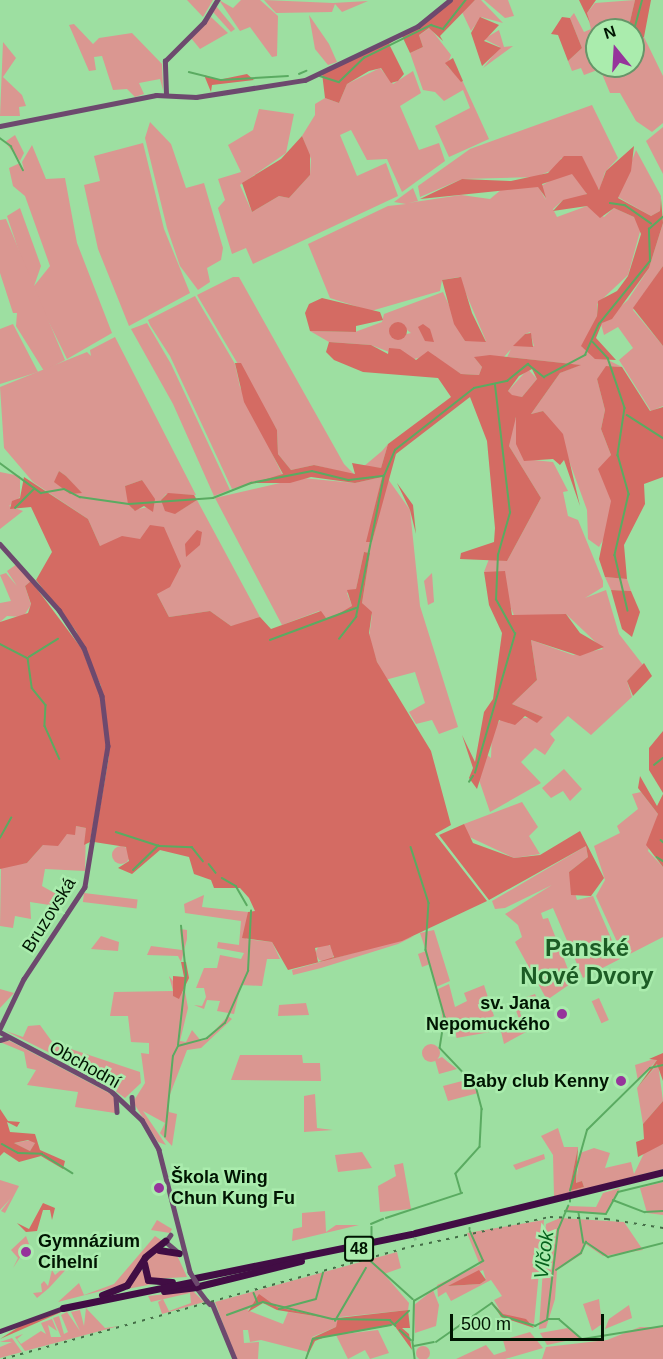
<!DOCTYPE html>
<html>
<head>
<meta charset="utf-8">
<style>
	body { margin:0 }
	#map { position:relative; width:663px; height:1359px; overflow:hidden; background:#9ddfa1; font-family:Helvetica,sans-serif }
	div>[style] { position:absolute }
	.green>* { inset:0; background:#da9791; transform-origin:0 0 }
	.round { border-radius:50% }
	.forest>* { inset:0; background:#d46b63 }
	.stream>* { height:1.5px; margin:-0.75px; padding:0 0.75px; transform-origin:0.75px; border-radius:0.75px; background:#5aab61 }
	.highway-tunnel>* { height:7px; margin-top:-3.5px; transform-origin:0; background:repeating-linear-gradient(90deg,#85c189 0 7px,transparent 0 10.5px) }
	.secondary>* { height:4.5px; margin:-2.25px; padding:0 2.25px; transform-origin:2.25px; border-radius:2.25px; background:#6d496e }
	.primary>* { height:5px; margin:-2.5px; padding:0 2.5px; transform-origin:2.5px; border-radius:2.5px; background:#562b58 }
	.highway>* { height:7px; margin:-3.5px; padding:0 3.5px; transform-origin:3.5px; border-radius:3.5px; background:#410d44 }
	.rail>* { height:1.5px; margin-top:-0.75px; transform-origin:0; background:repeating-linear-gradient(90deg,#446d47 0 3px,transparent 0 9px) }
	.secondary-bridge>* { height:4.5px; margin:-2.25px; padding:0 2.25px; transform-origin:2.25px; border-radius:2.25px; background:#6d496e }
	.dots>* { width:16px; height:16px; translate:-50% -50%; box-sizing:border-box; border:3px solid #aaecad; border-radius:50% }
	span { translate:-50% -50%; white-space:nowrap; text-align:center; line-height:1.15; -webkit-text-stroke:5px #aaecad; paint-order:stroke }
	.shield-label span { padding:2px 4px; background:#aaecad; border:2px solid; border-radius:4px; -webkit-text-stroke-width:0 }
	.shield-label { font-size:16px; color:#001502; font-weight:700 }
	.street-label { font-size:18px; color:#001502 }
	.poi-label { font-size:18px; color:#001502; font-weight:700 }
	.right { translate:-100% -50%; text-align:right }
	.left { translate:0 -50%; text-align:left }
	.water-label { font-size:20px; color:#07631d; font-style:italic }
	.district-label { font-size:24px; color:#1c5c25; font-weight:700 }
	.north { position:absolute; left:585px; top:18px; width:60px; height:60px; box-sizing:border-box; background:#aaecad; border:2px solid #669669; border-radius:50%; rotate:342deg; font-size:16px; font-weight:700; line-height:24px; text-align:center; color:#001502 }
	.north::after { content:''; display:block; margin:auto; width:21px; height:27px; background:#96349b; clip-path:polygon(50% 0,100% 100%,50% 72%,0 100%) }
	.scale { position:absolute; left:450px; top:1314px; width:154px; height:27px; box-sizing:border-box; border:3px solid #001502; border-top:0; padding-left:8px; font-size:18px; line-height:21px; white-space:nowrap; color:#001502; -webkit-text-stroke:4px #aaecad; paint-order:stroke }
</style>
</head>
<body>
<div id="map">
	<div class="green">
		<i style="clip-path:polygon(187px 0,213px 0,203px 17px)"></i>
		<i style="clip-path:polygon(219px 0,233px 8px,241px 0,260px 0,278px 16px,277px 56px,272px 57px,250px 27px,240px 31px)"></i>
		<i style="clip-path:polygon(264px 0,333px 3px,368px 1px,342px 12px,335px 4px,332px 12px,276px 13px)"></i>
		<i style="clip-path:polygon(475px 0,481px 0,503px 23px,481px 17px,471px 31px,462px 12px)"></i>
		<i style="clip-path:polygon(484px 0,508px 0,514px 16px,505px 18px)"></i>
		<i style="clip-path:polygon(635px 0,628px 30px,597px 30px,597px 66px,633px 66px,633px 45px,644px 37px,663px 76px,663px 123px,652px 132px,636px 121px,620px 93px,610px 93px,600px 69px,584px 75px,581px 68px,572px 71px,568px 61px,582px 48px,570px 18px,574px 13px,584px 32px,591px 29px,587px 13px,595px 3px)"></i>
		<i style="clip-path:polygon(216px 6px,231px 24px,235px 29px,231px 32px,213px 12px)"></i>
		<i style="clip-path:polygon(309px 15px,329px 44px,337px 62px,328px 65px,315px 49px)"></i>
		<i style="clip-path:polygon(211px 17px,228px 33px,200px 49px,191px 38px)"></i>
		<i style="clip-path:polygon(74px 24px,93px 44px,99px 38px,132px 33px,162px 64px,163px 90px,160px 79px,139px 83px,144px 94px,135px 97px,127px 89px,113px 90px,102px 56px,94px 57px,96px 70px,89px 71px,69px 25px)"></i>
		<i style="clip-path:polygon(430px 28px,451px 55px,447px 66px,463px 82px,489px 139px,449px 157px,435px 126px,470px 108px,463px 90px,444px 101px,435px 92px,423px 90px,410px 53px,423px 47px,419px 35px)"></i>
		<i style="clip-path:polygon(499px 30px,504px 47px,513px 46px,483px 68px,500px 47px,484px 39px)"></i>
		<i style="clip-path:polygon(3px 42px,16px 58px,3px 77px,22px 95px,26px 106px,19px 107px,20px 116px,0 116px)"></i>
		<i style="clip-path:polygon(380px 68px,393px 84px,413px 71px,421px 93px,400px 106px,419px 150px,439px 143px,445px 161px,402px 192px,387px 159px,367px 160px,351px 130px,340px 135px,357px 176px,386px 163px,398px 196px,253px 264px,246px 248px,232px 254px,218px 208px,225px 200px,218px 179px,241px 172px,228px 145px,253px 130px,259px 109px,294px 114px,286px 153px,240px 185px,252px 212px,279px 196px,289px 198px,310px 175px,311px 159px,302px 136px,315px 115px,315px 104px,325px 98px,339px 103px,347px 84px)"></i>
		<i style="clip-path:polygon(592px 105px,618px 158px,605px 172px,600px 189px,593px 187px,581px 156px,561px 158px,558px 168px,535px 177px,462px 179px,420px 197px,418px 186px,470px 149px)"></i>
		<i style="clip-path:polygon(150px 122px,171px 144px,186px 188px,204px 183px,223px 248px,221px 260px,207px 268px,210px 282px,198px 290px,180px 266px,167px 228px,145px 138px)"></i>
		<i style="clip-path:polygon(663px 127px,663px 174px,646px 141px)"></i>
		<i style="clip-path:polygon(15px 135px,24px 153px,20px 161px,5px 142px)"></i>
		<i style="clip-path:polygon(143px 143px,164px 229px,190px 293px,129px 326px,98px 249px,84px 185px,100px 181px,94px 156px)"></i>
		<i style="clip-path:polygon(32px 145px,46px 179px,65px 178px,77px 243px,112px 333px,67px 359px,30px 284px,7px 216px,20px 208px,41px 266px,34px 286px,50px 266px,25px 196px,13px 186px,9px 168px,20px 163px,24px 170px,22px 162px)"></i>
		<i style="clip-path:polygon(636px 150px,661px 196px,660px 211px,651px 216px,618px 197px)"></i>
		<i style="clip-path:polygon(evenodd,562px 174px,573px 174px,587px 193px,580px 200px,563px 200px,553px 209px,557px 217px,587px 206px,604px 217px,614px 208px,634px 217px,641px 228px,628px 275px,597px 304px,597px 316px,582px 347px,622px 367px,607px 366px,597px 379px,605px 410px,601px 429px,611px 455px,603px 466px,612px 501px,610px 528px,599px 547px,588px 539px,587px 510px,559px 433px,543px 411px,531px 414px,560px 373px,580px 365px,507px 357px,511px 349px,503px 358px,475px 358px,482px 367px,479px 375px,461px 374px,430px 355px,410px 360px,371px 345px,329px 342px,310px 331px,355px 332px,382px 322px,384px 314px,443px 292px,465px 341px,486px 341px,459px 277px,442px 280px,440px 291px,371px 311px,330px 298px,308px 244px,388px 206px,406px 204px,394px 202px,413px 188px,418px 201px,408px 203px,461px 195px,490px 199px,502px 189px,538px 186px,546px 200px,541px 186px,562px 174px,392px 324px,399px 324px,411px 333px,394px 337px,392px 324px,562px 174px,530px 332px,534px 346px,514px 346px,525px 334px,530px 332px)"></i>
		<i style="clip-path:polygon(6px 219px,65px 360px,44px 371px,16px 326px,17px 313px,13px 313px,0 273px,0 220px)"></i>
		<i style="clip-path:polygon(663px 223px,663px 266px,633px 310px,663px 346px,663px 406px,651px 411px,619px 360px,633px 348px,618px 327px,604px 335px,601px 324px,628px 300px,649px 268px)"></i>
		<i style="clip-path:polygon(233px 277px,239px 277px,344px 464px,355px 475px,314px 465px,291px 470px,278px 454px,277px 430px,197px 295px)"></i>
		<i style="clip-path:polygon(195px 296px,235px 364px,240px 387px,283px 476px,232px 489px,170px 356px,150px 325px,148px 320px)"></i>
		<i style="clip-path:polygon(147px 323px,171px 364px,230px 490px,214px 496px,173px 404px,131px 329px)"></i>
		<i style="clip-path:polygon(13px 324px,38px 372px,0 384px,0 329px)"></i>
		<i style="clip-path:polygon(evenodd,115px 337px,196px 495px,166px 494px,161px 500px,176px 513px,197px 500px,260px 617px,249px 623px,231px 626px,210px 611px,169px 617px,157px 594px,180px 569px,150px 529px,140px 539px,100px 546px,88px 519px,33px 482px,4px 448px,0 387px,87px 352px,91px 356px,90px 350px,115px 337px,59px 471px,66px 476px,81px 493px,55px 482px,59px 471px,115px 337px,142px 480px,154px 506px,133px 510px,125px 486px,142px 480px)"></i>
		<i style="clip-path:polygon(528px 369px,537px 379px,522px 397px,512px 396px,508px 391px)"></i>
		<i style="clip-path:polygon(517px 417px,523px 459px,553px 462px,568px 491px,563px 492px,568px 516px,578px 520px,603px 581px,603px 587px,585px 598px,606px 590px,619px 634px,643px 665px,627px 681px,632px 697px,591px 735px,568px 716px,550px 734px,555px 740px,545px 755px,535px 748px,521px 762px,541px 783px,490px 812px,478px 777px,487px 755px,491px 758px,492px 732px,501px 719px,543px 717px,512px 704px,537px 680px,531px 640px,573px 655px,603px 649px,566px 614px,515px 618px,496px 572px,484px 572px,489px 559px,507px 561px,541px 498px,509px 446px,511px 424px)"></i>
		<i style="clip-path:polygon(388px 444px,381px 468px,363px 467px,382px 451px)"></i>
		<i style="clip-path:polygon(0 472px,20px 476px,20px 497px,9px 506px,23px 511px,0 529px)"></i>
		<i style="clip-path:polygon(382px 477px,367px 541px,372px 542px,388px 479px,410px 510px,420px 606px,458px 727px,439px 734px,432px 720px,416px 724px,409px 712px,425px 703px,415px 672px,385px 680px,377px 662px,369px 638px,372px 615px,362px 603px,370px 553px,364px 552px,356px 589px,347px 593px,352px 606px,347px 612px,326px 618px,319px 611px,282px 625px,215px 498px,302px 478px,355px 483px)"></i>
		<i style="clip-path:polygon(17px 564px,31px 581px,25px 586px,31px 605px,23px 617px,7px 616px,0 622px,0 603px,11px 601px,0 575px,6px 573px,17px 586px,7px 571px)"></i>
		<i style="clip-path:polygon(432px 573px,434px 602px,428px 605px,424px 581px)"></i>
		<i style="clip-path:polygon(605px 577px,627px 579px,631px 591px,611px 590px)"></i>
		<i style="clip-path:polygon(564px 769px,582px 789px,570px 801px,563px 791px,551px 798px,542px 788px)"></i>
		<i style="clip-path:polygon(641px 792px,658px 814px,648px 851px,663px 867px,663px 937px,624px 957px,596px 896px,605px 880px,594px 846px,620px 833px,617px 826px,638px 809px,632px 794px)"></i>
		<i style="clip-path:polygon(522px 802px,538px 827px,529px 836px,540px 854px,514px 858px,465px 835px,464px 824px)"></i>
		<i style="clip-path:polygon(76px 826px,86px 828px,85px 871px,45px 869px,42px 886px,58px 895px,56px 906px,30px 902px,31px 919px,15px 916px,13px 928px,0 926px,1px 866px,27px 863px,43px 845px,59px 841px)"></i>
		<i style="clip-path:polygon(586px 846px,588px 857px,569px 872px,577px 900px,593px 896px,620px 959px,583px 978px,553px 908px,541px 913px,543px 919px,548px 918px,573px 982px,547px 1000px,515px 942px,522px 937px,518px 925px,505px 914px,552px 885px,505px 908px,495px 909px,492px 901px)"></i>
		<i class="round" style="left:112px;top:846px;width:18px;height:18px"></i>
		<i style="left:84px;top:893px;width:54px;height:9px;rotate:7deg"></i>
		<i style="clip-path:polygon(204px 895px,202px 907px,248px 912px,246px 939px,272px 942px,280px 959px,267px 959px,262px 986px,241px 985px,234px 1014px,217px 1011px,220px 1001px,207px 1000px,204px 1009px,194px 1005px,202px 1006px,206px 997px,204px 988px,196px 988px,204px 968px,217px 968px,220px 955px,241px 959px,244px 953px,217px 948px,218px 942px,239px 945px,241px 921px,185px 913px,184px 904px)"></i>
		<i style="clip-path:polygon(180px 929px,187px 930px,187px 939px,181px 962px,178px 956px,147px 955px,151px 946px,182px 950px)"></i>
		<i style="clip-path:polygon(434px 930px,450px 981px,436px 987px,430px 964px,422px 967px,418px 954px,426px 951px,420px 933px)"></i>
		<i style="clip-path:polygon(101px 936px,119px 942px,118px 951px,91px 949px)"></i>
		<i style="clip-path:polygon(414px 936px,398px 944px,321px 968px,293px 975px,292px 970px)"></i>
		<i class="round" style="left:316px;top:944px;width:18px;height:18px"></i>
		<i style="clip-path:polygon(169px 976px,176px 985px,174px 997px,185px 991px,188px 1008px,180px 1041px,186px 1042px,192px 1030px,201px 1041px,207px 1039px,228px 1016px,232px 1019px,201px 1048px,187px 1050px,169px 1097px,169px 1112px,177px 1114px,172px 1146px,160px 1133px,165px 1123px,143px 1111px,166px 1145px,158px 1142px,133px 1102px,145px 1083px,141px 1053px,149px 1054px,149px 1043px,131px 1042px,128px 1016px,110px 1016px,114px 992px,173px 991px)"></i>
		<i style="clip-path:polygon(449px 984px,455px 1007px,467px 1001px,464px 993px,484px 985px,494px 1016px,467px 1027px,462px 1019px,444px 1027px,438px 989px)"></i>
		<i style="clip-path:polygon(0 989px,14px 993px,0 1008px)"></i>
		<i style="clip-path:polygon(535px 994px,539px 1003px,520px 1012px,526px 1032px,504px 1044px,500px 1027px,519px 1019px,513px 1002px)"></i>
		<i style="left:599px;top:998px;width:24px;height:8px;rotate:66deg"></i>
		<i style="clip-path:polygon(306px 1003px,309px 1015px,278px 1016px,279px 1005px)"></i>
		<i style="left:495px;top:1020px;width:11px;height:41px;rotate:80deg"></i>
		<i style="clip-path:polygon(40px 1025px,53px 1043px,140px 1072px,141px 1083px,125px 1098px,94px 1075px,6px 1031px,23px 1037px,28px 1026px)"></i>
		<i style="clip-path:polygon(10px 1041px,109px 1093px,115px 1098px,115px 1113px,75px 1107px,78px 1092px,27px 1085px,36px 1070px,27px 1068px,24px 1052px,0 1042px)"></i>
		<i class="round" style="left:422px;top:1044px;width:18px;height:18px"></i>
		<i style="clip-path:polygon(240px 1055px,302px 1055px,303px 1063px,320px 1063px,321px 1081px,231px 1080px)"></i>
		<i style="clip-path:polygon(442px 1057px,448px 1062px,457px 1069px,439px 1074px,435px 1060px)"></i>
		<i style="clip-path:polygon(657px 1058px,657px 1060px,638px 1081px,635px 1065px)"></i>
		<i style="clip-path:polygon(658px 1064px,663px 1101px,643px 1124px,637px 1088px)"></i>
		<i style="clip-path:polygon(466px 1080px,478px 1093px,448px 1101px,443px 1086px)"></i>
		<i style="clip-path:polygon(315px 1094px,317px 1128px,333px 1130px,304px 1132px,304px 1096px)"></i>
		<i style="clip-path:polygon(558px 1128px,564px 1147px,578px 1147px,569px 1191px,584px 1187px,582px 1181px,576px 1184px,580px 1153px,594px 1148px,610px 1153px,605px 1168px,631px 1162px,634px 1174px,646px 1149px,663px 1144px,663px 1169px,554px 1197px,553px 1155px,541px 1136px)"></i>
		<i style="clip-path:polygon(31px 1140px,35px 1143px,30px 1151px,14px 1143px)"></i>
		<i style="clip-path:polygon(362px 1152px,372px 1168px,338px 1172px,335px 1155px)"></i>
		<i style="clip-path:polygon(544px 1154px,545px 1159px,516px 1170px,513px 1165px)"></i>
		<i style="clip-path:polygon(403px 1163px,411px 1209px,380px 1212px,378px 1186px,396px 1176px,394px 1165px)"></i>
		<i style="clip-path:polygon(0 1180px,19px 1186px,5px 1213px,1px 1211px,11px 1198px,0 1210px)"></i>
		<i style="clip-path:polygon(663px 1182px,663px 1215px,647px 1213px,640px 1188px)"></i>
		<i style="clip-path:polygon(620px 1188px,606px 1214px,564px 1211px,568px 1206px,596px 1207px,603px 1193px)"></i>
		<i style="clip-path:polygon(325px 1211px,326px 1232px,336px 1225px,359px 1225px,292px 1241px,293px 1229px,302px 1227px,302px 1213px)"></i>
		<i style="clip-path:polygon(560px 1218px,624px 1222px,643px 1250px,603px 1256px,584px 1243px,582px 1254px,557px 1270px,555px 1299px,546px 1328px,539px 1329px,546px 1224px)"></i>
		<i style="clip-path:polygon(157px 1220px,172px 1229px,170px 1233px,151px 1230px)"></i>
		<i style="clip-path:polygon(evenodd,544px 1220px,534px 1324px,502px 1314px,494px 1300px,502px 1296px,491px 1280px,451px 1301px,446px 1292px,438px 1297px,437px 1285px,480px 1265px,467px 1233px,544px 1220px,483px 1270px,486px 1280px,480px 1284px,449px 1286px,483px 1270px)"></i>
		<i style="clip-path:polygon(26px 1236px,29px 1244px,13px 1268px,18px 1258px,11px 1250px)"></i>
		<i style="clip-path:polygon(155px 1236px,164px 1242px,124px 1285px,58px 1302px,79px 1283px,84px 1295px,114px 1284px)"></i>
		<i style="clip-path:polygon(157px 1252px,176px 1253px,187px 1277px,150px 1279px,145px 1263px)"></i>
		<i style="clip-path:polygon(evenodd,397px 1252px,401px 1268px,384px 1274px,409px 1303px,408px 1310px,340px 1317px,336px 1327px,312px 1337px,308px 1352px,261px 1340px,250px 1342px,248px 1330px,243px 1330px,244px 1343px,259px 1342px,258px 1359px,236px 1359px,215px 1302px,397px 1252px,261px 1298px,277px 1307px,333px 1319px,288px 1312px,283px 1324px,247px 1310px,261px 1298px)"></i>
		<i style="clip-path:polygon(81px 1253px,49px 1288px,37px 1298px,33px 1293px,42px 1292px,41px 1284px,44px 1281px,48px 1286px,52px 1270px,55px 1275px)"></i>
		<i style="clip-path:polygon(141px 1269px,153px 1284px,122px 1290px)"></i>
		<i style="clip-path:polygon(433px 1290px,439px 1305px,436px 1326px,415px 1333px,414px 1305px)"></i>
		<i style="clip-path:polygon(193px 1291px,204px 1302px,162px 1314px,158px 1302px,163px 1299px,169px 1311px,191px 1303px,190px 1293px,151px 1302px,148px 1296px)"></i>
		<i style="clip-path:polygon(599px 1299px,602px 1324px,592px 1331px,583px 1304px)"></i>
		<i style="clip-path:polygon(629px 1305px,632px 1318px,605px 1329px,609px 1319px)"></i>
		<i style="clip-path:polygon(86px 1308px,105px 1328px,119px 1326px,25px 1351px,15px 1337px,23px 1334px,17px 1339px,21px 1344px,41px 1331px,46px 1334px,41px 1323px,52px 1319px,57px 1331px,48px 1325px,51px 1337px,61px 1337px,53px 1318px,59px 1316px,64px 1334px,68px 1332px,61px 1315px,67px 1312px,80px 1331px,71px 1312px,80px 1310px,84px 1326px)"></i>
		<i style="clip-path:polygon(640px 1327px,663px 1327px,663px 1359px,542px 1359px,546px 1347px,607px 1340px)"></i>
		<i style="clip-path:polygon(568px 1328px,580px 1338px,547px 1345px,540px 1333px)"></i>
		<i style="clip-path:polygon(378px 1330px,389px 1353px,370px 1359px,365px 1350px,348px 1359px,336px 1335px)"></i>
		<i style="clip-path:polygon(530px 1332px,543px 1348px,505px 1359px,456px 1359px,486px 1345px,494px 1355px,506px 1351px,503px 1340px)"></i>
		<i style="clip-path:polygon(12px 1338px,22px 1352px,0 1358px,0 1347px,12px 1342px,0 1342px)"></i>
		<i class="round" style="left:416px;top:1346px;width:14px;height:14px"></i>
	</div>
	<div class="forest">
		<i style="clip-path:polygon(452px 0,475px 0,440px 36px,443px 41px,429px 28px,419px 35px,423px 47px,410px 53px,402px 36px)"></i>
		<i style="clip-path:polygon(579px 0,596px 0,587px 13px,590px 23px)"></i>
		<i style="clip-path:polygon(635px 0,651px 0,644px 37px,633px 45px,633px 30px,628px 30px)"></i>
		<i style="clip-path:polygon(480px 17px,499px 25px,484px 41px,501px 48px,482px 66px,471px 33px)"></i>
		<i style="clip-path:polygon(562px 17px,570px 18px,582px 48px,568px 61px,558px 35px,551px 34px)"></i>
		<i style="clip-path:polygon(401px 36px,389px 44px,404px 74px,398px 81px,391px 83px,381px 68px,369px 71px,347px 84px,339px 103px,325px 98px,322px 73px)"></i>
		<i style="clip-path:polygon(453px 58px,463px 81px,461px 82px,445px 63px)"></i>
		<i style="clip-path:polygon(247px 74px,254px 80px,212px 85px,211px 92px,204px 75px,218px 80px)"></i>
		<i style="clip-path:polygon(302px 136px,310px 155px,310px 175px,289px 198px,279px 196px,252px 212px,242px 183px,281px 159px)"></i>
		<i style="clip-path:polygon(634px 146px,631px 171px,618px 198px,651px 216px,660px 211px,661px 198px,663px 223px,649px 268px,612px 319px,602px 323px,596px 338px,616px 360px,595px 359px,581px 346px,597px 316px,598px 301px,617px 291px,628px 276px,641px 234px,634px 217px,614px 208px,600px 218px,587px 206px,553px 211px,563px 200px,587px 194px,572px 174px,542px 184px,546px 198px,538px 187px,420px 199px,462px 179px,511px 181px,548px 173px,564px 156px,582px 156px,599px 190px,606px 171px)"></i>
		<i style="clip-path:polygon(663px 266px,663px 346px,633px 308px)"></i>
		<i style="clip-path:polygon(461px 277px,472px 313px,486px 342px,465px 341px,454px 324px,442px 280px)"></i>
		<i style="clip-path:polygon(322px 298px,380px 312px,383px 320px,356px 326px,356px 332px,310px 331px,305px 313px,309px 304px)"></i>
		<i class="round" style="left:389px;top:322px;width:18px;height:18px"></i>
		<i style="clip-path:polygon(423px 324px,430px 329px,434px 342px,425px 341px,418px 327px)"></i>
		<i style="clip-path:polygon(531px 333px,533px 347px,513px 346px,525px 334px)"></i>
		<i style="clip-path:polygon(evenodd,329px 342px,371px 345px,388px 354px,389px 348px,400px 349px,416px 360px,428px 351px,461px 374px,479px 375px,482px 367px,474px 357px,490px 355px,581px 365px,560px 373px,531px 414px,543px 411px,563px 434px,580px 506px,564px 460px,560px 465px,553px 459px,524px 461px,516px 444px,516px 417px,509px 446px,541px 498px,507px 561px,460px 559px,461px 553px,494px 542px,495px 528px,487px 441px,470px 397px,396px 454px,372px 542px,366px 542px,382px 477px,355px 483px,311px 477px,290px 483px,253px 483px,283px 474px,244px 402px,235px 363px,241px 363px,277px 430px,278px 454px,291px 470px,314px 465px,355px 474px,352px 463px,381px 468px,388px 444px,451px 397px,438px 378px,363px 372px,334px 360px,326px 352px,329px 342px,532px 369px,537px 379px,522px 397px,512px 395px,508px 391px,519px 376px,532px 369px)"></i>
		<i style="clip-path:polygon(606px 366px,622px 367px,650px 411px,663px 407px,663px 477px,644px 484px,645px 504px,624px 545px,627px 579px,605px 577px,599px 559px,611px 501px,598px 469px,611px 455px,601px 429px,605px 410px,597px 379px)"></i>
		<i style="clip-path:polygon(59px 471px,66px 476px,82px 493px,70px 494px,54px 482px)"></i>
		<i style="clip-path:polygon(evenodd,24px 477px,88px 519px,100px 546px,122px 536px,140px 539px,150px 525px,164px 527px,181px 566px,170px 587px,157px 594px,169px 617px,210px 611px,231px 626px,260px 617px,271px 629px,321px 611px,326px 618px,333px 617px,352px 606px,347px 590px,356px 589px,364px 552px,370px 553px,362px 603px,372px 612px,369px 633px,377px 662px,431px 751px,451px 825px,435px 834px,487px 901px,402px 941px,288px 970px,272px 942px,242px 938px,248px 912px,255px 911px,249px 898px,240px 888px,214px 888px,211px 880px,194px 874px,189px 857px,160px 850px,132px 874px,118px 868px,129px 861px,126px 847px,94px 842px,109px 756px,101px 686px,76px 631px,36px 580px,52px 552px,31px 507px,10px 509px,12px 501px,20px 498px,24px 477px,330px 945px,334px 957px,318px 962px,315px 948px,330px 945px)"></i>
		<i style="clip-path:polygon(142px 480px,155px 499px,153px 512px,144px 506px,135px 511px,128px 504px,125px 486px)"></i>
		<i style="clip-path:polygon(397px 483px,413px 505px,416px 534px,410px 510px)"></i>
		<i style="clip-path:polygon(168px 493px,194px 495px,197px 500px,175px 514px,165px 511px,161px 500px)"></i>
		<i style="clip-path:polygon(197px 530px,202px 532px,200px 545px,186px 557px,185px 544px)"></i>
		<i style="clip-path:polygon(505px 571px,512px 615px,566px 614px,580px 633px,604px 647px,580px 656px,531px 640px,537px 680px,512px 704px,543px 717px,537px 723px,525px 716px,515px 725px,499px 720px,477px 789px,469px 778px,473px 768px,462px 735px,475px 762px,484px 712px,493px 699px,502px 633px,489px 605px,484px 572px)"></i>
		<i style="clip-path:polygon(31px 581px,82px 649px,100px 696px,107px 746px,90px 842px,84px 845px,86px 828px,76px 826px,75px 835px,67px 834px,58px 846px,43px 845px,27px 863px,0 869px,0 622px,28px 613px,31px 604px,25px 586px)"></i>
		<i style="clip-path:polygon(611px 590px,631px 591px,640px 612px,632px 637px,622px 629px)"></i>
		<i style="clip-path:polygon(644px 663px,652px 676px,633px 696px,627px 681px)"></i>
		<i style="clip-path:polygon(663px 731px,663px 793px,649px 770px,649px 748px)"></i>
		<i style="clip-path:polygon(640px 776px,657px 806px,663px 794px,663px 867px,646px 845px,658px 814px,638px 788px)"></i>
		<i style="clip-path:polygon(464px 824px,473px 843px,514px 858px,540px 855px,580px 831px,604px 878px,591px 896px,571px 895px,569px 872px,588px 857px,586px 846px,489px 900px,439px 835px)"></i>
		<i style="clip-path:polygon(181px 962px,186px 962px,189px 978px,179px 999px,173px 996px,173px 976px,184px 977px)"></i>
		<i style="clip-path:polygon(663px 1053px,663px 1081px,657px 1064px,637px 1088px,657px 1060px,649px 1059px)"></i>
		<i style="clip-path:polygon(663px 1101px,663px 1144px,638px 1157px,636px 1142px,644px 1139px,643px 1124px)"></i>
		<i style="clip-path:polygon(evenodd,0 1109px,8px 1121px,20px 1122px,17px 1127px,7px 1122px,10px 1132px,35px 1134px,40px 1150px,65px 1161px,63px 1169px,41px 1156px,19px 1162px,4px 1152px,0 1156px,0 1109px,28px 1140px,35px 1143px,30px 1151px,14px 1143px,28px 1140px)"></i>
		<i style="clip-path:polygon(578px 1147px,576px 1183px,582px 1181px,584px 1187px,569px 1191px)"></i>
		<i style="clip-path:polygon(43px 1203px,55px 1208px,52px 1220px,50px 1210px,43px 1210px,37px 1231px,26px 1232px,17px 1223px,29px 1229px)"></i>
		<i style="clip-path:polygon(479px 1270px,486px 1280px,480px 1284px,448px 1286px)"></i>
		<i style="clip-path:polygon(259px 1294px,277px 1307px,333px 1319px,277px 1310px,263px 1303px,248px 1312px)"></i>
		<i style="clip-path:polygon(491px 1301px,503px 1314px,526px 1319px,534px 1328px,501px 1317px)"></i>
		<i style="clip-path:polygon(66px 1310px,0 1339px,28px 1321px)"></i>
		<i style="clip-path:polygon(408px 1310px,410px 1328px,402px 1328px,409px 1334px,412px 1350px,394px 1325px,325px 1337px,315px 1341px,306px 1359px,312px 1338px,336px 1327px,338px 1318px)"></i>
	</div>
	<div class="stream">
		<i style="left:633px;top:34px;width:35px;rotate:-75deg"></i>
		<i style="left:189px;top:72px;width:33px;rotate:14deg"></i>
		<i style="left:221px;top:80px;width:67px;rotate:-3.4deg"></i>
		<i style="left:299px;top:74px;width:8px;rotate:-23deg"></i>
		<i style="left:320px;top:76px;width:20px;rotate:18deg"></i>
		<i style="left:339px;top:82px;width:35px;rotate:-44deg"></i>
		<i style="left:364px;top:58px;width:75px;rotate:-26.2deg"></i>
		<i style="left:431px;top:25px;width:13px;rotate:18deg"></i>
		<i style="left:443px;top:29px;width:37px;rotate:-52deg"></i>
		<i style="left:0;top:138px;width:14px;rotate:36deg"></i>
		<i style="left:11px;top:146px;width:27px;rotate:63deg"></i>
		<i style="left:610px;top:203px;width:15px;rotate:8deg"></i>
		<i style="left:625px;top:205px;width:32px;rotate:35deg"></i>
		<i style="left:593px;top:342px;width:22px;rotate:47deg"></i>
		<i style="left:608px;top:358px;width:53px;rotate:71.2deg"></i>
		<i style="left:625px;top:408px;width:48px;rotate:98.5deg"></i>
		<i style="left:618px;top:455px;width:41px;rotate:74.2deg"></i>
		<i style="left:629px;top:494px;width:63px;rotate:102.9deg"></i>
		<i style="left:615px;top:555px;width:57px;rotate:76.9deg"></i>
		<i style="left:627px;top:415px;width:43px;rotate:32.6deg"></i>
		<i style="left:0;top:463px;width:51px;rotate:36.2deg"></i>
		<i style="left:41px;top:493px;width:23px;rotate:-10deg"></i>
		<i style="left:64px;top:489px;width:18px;rotate:27deg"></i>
		<i style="left:80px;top:497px;width:49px;rotate:8.1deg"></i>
		<i style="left:129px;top:504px;width:84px;rotate:-4.1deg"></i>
		<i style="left:213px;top:498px;width:41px;rotate:-21.5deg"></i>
		<i style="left:251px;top:483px;width:62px;rotate:-11.1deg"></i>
		<i style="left:312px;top:471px;width:38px;rotate:14deg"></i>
		<i style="left:349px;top:480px;width:35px;rotate:-7deg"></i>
		<i style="left:15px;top:508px;width:27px;rotate:-45deg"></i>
		<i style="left:339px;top:639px;width:28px;rotate:-52deg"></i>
		<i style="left:356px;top:617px;width:144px;rotate:-78.8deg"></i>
		<i style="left:384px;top:476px;width:28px;rotate:-67deg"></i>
		<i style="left:395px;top:450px;width:100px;rotate:-38.1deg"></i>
		<i style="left:474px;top:388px;width:34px;rotate:-12deg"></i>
		<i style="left:507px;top:381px;width:27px;rotate:-39deg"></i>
		<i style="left:528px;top:364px;width:21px;rotate:39deg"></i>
		<i style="left:544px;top:377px;width:47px;rotate:-28.2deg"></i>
		<i style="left:585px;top:355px;width:34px;rotate:-66deg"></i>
		<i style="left:599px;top:324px;width:81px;rotate:-51deg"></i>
		<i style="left:650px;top:261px;width:32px;rotate:-92deg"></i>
		<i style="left:649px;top:229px;width:18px;rotate:-41deg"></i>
		<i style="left:270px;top:640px;width:92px;rotate:-20.4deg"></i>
		<i style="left:0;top:644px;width:31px;rotate:27deg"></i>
		<i style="left:28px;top:658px;width:30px;rotate:82deg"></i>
		<i style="left:32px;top:688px;width:22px;rotate:51deg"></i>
		<i style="left:46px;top:705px;width:21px;rotate:93deg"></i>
		<i style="left:45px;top:726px;width:36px;rotate:66deg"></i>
		<i style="left:29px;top:657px;width:34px;rotate:-32deg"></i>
		<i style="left:654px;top:765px;width:11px;rotate:-38deg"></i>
		<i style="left:475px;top:773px;width:145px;rotate:-73.9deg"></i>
		<i style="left:515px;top:634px;width:39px;rotate:-119deg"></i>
		<i style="left:496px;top:600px;width:45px;rotate:-87.5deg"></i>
		<i style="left:498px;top:555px;width:44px;rotate:-74.1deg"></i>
		<i style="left:510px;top:513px;width:129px;rotate:-96.7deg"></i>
		<i style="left:469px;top:782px;width:7px;rotate:-56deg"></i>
		<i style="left:116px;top:832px;width:45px;rotate:18deg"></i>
		<i style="left:159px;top:846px;width:33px;rotate:2deg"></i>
		<i style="left:192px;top:847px;width:18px;rotate:52deg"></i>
		<i style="left:0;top:838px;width:23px;rotate:-61deg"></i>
		<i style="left:661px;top:840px;width:3px;rotate:45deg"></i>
		<i style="left:411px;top:847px;width:59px;rotate:72.2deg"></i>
		<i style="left:429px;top:903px;width:47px;rotate:93.7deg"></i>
		<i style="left:426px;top:950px;width:70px;rotate:74.2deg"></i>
		<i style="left:445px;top:1017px;width:31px;rotate:99deg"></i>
		<i style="left:440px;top:1048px;width:52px;rotate:46.5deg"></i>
		<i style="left:476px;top:1086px;width:24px;rotate:75deg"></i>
		<i style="left:482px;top:1109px;width:38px;rotate:93deg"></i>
		<i style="left:480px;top:1147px;width:36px;rotate:132deg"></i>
		<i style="left:456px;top:1174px;width:19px;rotate:74deg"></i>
		<i style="left:657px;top:857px;width:7px;rotate:34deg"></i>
		<i style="left:209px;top:864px;width:11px;rotate:52deg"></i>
		<i style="left:133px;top:870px;width:35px;rotate:-44deg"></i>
		<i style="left:222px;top:878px;width:16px;rotate:30deg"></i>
		<i style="left:236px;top:886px;width:22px;rotate:60deg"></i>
		<i style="left:178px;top:1045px;width:70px;rotate:-83.5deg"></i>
		<i style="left:186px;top:975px;width:49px;rotate:-95.8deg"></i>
		<i style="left:165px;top:1137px;width:81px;rotate:-84.4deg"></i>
		<i style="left:173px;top:1056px;width:11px;rotate:-63deg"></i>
		<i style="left:178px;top:1046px;width:30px;rotate:-15deg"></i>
		<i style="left:207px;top:1038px;width:23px;rotate:-40deg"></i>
		<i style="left:225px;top:1023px;width:57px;rotate:-66.1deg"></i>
		<i style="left:248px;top:971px;width:60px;rotate:-87.1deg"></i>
		<i style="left:2px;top:1144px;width:18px;rotate:29deg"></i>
		<i style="left:18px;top:1153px;width:24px;rotate:2deg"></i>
		<i style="left:42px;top:1154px;width:36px;rotate:32deg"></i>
		<i style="left:570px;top:1191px;width:63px;rotate:-74.4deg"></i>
		<i style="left:587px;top:1130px;width:88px;rotate:-44.5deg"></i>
		<i style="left:650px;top:1068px;width:13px;rotate:-13deg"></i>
		<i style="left:613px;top:1200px;width:34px;rotate:21deg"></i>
		<i style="left:645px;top:1212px;width:18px;rotate:-3deg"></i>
		<i style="left:570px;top:1202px;width:2px;rotate:-90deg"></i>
		<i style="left:565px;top:1211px;width:41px;rotate:4.2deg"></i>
		<i style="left:606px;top:1214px;width:25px;rotate:-61deg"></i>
		<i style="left:618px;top:1192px;width:46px;rotate:-13.7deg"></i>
		<i style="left:579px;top:1213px;width:30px;rotate:81deg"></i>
		<i style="left:386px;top:1218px;width:80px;rotate:-18.2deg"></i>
		<i style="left:371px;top:1224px;width:13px;rotate:-23deg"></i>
		<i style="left:372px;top:1227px;width:11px;rotate:90deg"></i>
		<i style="left:470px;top:1228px;width:1px;rotate:90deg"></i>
		<i style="left:371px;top:1250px;width:12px;rotate:85deg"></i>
		<i style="left:372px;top:1262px;width:55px;rotate:42.1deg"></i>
		<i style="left:556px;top:1270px;width:30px;rotate:-34deg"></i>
		<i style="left:581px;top:1253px;width:12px;rotate:-66deg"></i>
		<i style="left:586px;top:1242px;width:27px;rotate:34deg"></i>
		<i style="left:608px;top:1257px;width:57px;rotate:-14.3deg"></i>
		<i style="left:254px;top:1293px;width:11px;rotate:68deg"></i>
		<i style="left:279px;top:1309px;width:38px;rotate:-15deg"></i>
		<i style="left:316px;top:1299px;width:27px;rotate:-75deg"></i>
		<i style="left:227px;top:1315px;width:38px;rotate:-20deg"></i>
		<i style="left:263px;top:1302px;width:72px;rotate:13.7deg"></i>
		<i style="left:333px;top:1319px;width:57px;rotate:1deg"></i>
		<i style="left:390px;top:1320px;width:8px;rotate:45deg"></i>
		<i style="left:548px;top:1319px;width:11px"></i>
		<i style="left:559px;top:1319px;width:29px;rotate:41deg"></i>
		<i style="left:335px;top:1321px;width:61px;rotate:-59.7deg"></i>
		<i style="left:395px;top:1324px;width:19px;rotate:-43deg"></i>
		<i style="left:400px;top:1330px;width:15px;rotate:42deg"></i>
		<i style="left:583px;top:1339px;width:81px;rotate:-9.2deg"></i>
		<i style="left:413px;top:1341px;width:40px;rotate:-88.6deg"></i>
		<i style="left:414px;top:1301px;width:80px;rotate:-30.1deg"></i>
		<i style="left:483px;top:1261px;width:32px;rotate:-114deg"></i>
		<i style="left:413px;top:1342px;width:17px;rotate:83deg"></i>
		<i style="left:436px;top:1342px;width:68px;rotate:-34.9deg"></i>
		<i style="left:492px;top:1303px;width:17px;rotate:50deg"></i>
		<i style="left:503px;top:1316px;width:34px;rotate:17deg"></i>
		<i style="left:535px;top:1326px;width:13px;rotate:-27deg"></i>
		<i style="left:547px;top:1320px;width:91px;rotate:-83deg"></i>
		<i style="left:558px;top:1230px;width:26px;rotate:-67deg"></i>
		<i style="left:414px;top:1346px;width:20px;rotate:-11deg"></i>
		<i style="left:306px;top:1359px;width:21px;rotate:-71deg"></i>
		<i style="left:313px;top:1339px;width:79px;rotate:-10.2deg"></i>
	</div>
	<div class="highway-tunnel">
		<i style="left:413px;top:1237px;width:3px;rotate:-18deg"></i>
	</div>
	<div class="secondary">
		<i style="left:166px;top:94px;width:33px;rotate:-92deg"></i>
		<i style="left:165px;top:61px;width:55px;rotate:-45deg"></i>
		<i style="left:204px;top:22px;width:26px;rotate:-59deg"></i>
		<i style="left:0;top:126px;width:159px;rotate:-11.2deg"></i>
		<i style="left:156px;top:95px;width:40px;rotate:2.9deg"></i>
		<i style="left:196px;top:97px;width:110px;rotate:-8.9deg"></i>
		<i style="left:305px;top:80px;width:125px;rotate:-25.5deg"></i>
		<i style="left:418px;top:26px;width:41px;rotate:-39.1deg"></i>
		<i style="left:0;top:544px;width:89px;rotate:48.2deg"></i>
		<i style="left:59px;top:610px;width:45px;rotate:56.7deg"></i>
		<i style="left:84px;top:648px;width:51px;rotate:69.4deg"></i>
		<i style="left:102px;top:696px;width:50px;rotate:83.2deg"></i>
		<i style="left:108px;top:746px;width:143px;rotate:99.3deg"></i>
		<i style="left:85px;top:887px;width:110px;rotate:123.5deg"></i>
		<i style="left:24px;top:979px;width:55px;rotate:115.6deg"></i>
		<i style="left:0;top:1032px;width:124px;rotate:27.8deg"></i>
		<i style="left:110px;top:1090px;width:44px;rotate:43.2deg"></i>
		<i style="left:142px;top:1120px;width:34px;rotate:60deg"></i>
		<i style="left:159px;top:1150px;width:126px;rotate:75.7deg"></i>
		<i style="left:0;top:1040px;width:7px;rotate:-16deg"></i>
		<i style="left:116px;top:1097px;width:15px;rotate:86deg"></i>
		<i style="left:132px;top:1097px;width:12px;rotate:85deg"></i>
		<i style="left:171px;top:1235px;width:9px;rotate:126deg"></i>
		<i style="left:166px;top:1242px;width:17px;rotate:40deg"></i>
		<i style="left:194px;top:1284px;width:21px;rotate:53deg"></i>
		<i style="left:212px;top:1303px;width:61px;rotate:67.7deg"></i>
	</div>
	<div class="primary">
		<i style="left:0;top:1331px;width:67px;rotate:-20.1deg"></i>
	</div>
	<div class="highway">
		<i style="left:415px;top:1233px;width:255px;rotate:-13.8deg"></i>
		<i style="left:159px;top:1250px;width:20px;rotate:9deg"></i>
		<i style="left:144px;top:1263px;width:17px;rotate:77deg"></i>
		<i style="left:148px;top:1280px;width:24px;rotate:5deg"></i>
		<i style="left:195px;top:1278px;width:221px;rotate:-11.5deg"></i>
		<i style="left:199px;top:1286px;width:105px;rotate:-13.8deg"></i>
		<i style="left:164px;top:1291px;width:33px;rotate:-7deg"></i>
		<i style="left:102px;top:1295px;width:27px;rotate:-22deg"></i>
		<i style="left:127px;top:1285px;width:33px;rotate:-57deg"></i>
		<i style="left:145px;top:1257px;width:26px;rotate:-39deg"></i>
		<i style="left:63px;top:1308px;width:131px;rotate:-11.5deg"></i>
	</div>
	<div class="rail">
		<i style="left:420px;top:1245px;width:133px;rotate:-12.2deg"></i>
		<i style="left:550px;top:1217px;width:57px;rotate:2deg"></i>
		<i style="left:607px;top:1219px;width:57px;rotate:9.1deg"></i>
		<i style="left:3px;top:1359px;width:429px;rotate:-15.4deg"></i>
	</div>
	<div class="secondary-bridge">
		<i style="left:190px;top:1272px;width:13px;rotate:58deg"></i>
		<i style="left:207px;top:1301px;width:4px;rotate:45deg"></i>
	</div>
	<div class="dots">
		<i style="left:562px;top:1014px;background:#96349b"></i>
		<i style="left:621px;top:1081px;background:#96349b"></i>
		<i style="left:159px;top:1188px;background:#96349b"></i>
		<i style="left:26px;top:1252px;background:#96349b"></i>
	</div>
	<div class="shield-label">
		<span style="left:359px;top:1249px">48</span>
	</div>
	<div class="street-label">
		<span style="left:49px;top:915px;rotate:-58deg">Bruzovská</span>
		<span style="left:85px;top:1065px;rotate:29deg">Obchodní</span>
	</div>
	<div class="poi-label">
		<span class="right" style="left:550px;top:1014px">sv. Jana<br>Nepomuckého</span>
		<span class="right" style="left:609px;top:1081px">Baby club Kenny</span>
		<span class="left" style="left:171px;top:1188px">Škola Wing<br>Chun Kung Fu</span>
		<span class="left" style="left:38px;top:1252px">Gymnázium<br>Cihelní</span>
	</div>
	<div class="water-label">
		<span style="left:544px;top:1255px;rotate:-83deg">Vlčok</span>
	</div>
	<div class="district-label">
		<span style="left:587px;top:962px">Panské<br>Nové Dvory</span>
	</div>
	<div class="north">N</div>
	<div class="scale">500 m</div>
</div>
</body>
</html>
